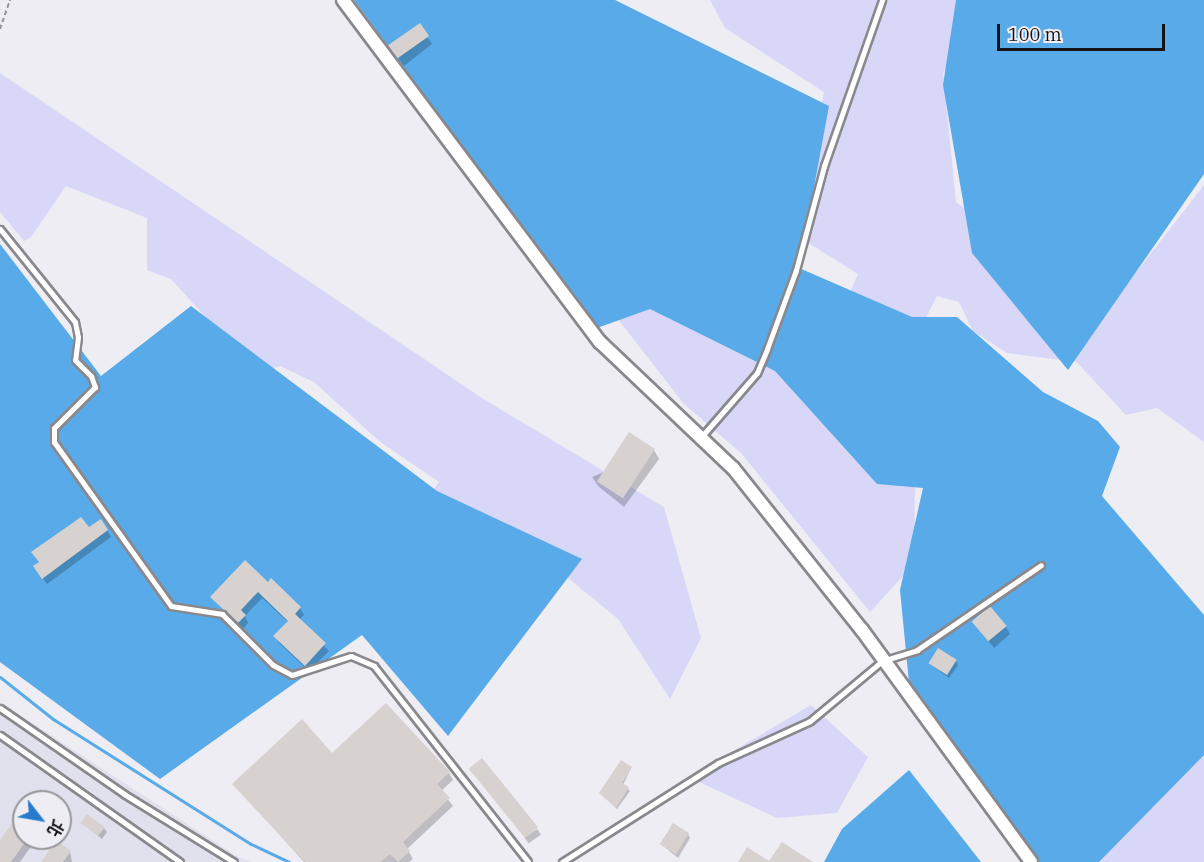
<!DOCTYPE html>
<html>
<head>
<meta charset="utf-8">
<style>
	body { margin:0 }
	#map { position:relative; width:1204px; height:862px; overflow:hidden; background:#eeedf3; font-family:"IBM Plex Serif","Noto Sans TC",serif }
	div>[style] { position:absolute }
	.built>* { inset:0; background:#e1e1ee }
	.green>* { inset:0; background:#d8d7f8 }
	.water>* { inset:0; background:#58abe8 }
	.shadow>* { inset:0; background:#0003; transform-origin:0 0 }
	.stream>* { height:3px; margin:-1.5px; padding:0 1.5px; transform-origin:1.5px; border-radius:1.5px; background:#58abe8 }
	.building>* { inset:0; background:#d7d1cf; transform-origin:0 0 }
	.path>* { height:2px; margin-top:-1px; transform-origin:0; background:repeating-linear-gradient(90deg,#939397 0 4.5px,transparent 0 7.5px) }
	.roads { filter:drop-shadow(2px 0 #88888d) drop-shadow(-2px 0 #88888d) drop-shadow(0 2px #88888d) drop-shadow(0 -2px #88888d) }
	.service>* { height:5px; margin:-2.5px; padding:0 2.5px; transform-origin:2.5px; border-radius:2.5px; background:#fff }
	.tertiary>* { height:12px; margin:-6px; padding:0 6px; transform-origin:6px; border-radius:6px; background:#fff }
	span { translate:-50% -50%; white-space:nowrap; text-align:center; line-height:1.15; -webkit-text-stroke:6px #eeedf3; paint-order:stroke }
	.north { position:absolute; left:12px; top:790px; width:60px; height:60px; box-sizing:border-box; background:#eeedf3; border:2px solid #96969a; border-radius:50%; rotate:121deg; font-size:16px; font-weight:700; line-height:24px; text-align:center; color:#131315 }
	.north::after { content:''; display:block; margin:auto; width:21px; height:27px; background:#287bca; clip-path:polygon(50% 0,100% 100%,50% 72%,0 100%) }
	.scale { position:absolute; left:997px; top:24px; width:168px; height:27px; box-sizing:border-box; border:3px solid #131315; border-top:0; padding-left:8px; font-size:18px; line-height:21px; white-space:nowrap; color:#131315; -webkit-text-stroke:4px #eeedf3; paint-order:stroke }
</style>
</head>
<body>
<div id="map">
	<div class="built">
		<i style="clip-path:polygon(evenodd,0 702px,238px 857px,253px 862px,0 862px,0 702px,24px 802px,60px 802px,60px 838px,24px 838px,24px 802px)"></i>
	</div>
	<div class="green">
		<i style="clip-path:polygon(710px 0,978px 0,987px 9px,943px 73px,956px 202px,1051px 278px,1093px 328px,1204px 185px,1204px 442px,1157px 408px,1126px 415px,1071px 356px,1069px 361px,1007px 353px,973px 331px,959px 302px,937px 296px,876px 418px,915px 476px,914px 564px,870px 612px,741px 453px,684px 404px,603px 300px,683px 303px,822px 356px,858px 274px,794px 234px,824px 92px,725px 28px)"></i>
		<i style="clip-path:polygon(0 73px,485px 400px,664px 507px,701px 638px,670px 699px,618px 619px,540px 555px,419px 509px,439px 482px,379px 441px,314px 382px,280px 366px,258px 375px,171px 279px,147px 270px,147px 218px,66px 186px,31px 237px,24px 241px,0 212px)"></i>
		<i style="clip-path:polygon(811px 705px,868px 757px,837px 813px,777px 818px,699px 782px,711px 764px)"></i>
		<i style="clip-path:polygon(1204px 714px,1204px 862px,1062px 862px)"></i>
	</div>
	<div class="water">
		<i style="clip-path:polygon(354px 0,615px 0,829px 106px,799px 268px,912px 317px,957px 317px,1043px 392px,1098px 421px,1120px 447px,1102px 496px,1204px 615px,1204px 755px,1099px 862px,1033px 862px,910px 693px,900px 590px,923px 488px,877px 484px,775px 371px,650px 309px,597px 328px)"></i>
		<i style="clip-path:polygon(956px 0,1204px 0,1204px 174px,1068px 370px,972px 253px,943px 85px)"></i>
		<i style="clip-path:polygon(0 244px,101px 376px,191px 306px,437px 491px,582px 559px,448px 736px,362px 635px,160px 779px,0 662px)"></i>
		<i style="clip-path:polygon(909px 770px,981px 862px,824px 862px,842px 829px)"></i>
	</div>
	<div class="shadow">
		<i style="clip-path:polygon(419px 25px,432px 44px,404px 66px,395px 54px)"></i>
		<i style="clip-path:polygon(654px 450px,659px 459px,624px 507px,598px 486px,592px 477px)"></i>
		<i style="clip-path:polygon(88px 529px,107px 530px,111px 537px,47px 584px,39px 573px)"></i>
		<i style="clip-path:polygon(268px 584px,300px 608px,304px 615px,299px 620px,329px 651px,309px 671px,279px 643px,275px 637px,288px 622px,262px 598px,245px 616px,248px 623px,243px 629px,212px 597px)"></i>
		<i style="clip-path:polygon(972px 620px,1006px 627px,1010px 634px,994px 648px)"></i>
		<i style="clip-path:polygon(956px 661px,958px 665px,949px 678px,929px 663px)"></i>
		<i style="clip-path:polygon(332px 755px,449px 773px,453px 780px,441px 791px,453px 806px,407px 849px,413px 859px,409px 862px,304px 862px,234px 784px)"></i>
		<i style="clip-path:polygon(631px 768px,623px 785px,630px 791px,617px 809px,603px 795px)"></i>
		<i style="clip-path:polygon(472px 771px,536px 826px,525px 837px)"></i>
		<i style="clip-path:polygon(24px 822px,24px 838px,37px 838px,20px 862px,0 862px,0 842px)"></i>
		<i style="clip-path:polygon(83px 823px,104px 828px,107px 832px,102px 839px)"></i>
		<i style="left:537px;top:829px;width:7px;height:15px;rotate:56deg"></i>
		<i style="clip-path:polygon(688px 834px,690px 838px,678px 858px,661px 844px)"></i>
		<i style="clip-path:polygon(70px 852px,72px 862px,43px 862px)"></i>
	</div>
	<div class="stream">
		<i style="left:0;top:677px;width:68px;rotate:38.4deg"></i>
		<i style="left:53px;top:719px;width:234px;rotate:32.3deg"></i>
		<i style="left:251px;top:844px;width:42px;rotate:25.3deg"></i>
	</div>
	<div class="building">
		<i style="left:420px;top:23px;width:16px;height:39px;rotate:55deg"></i>
		<i style="left:629px;top:432px;width:31px;height:59px;rotate:33deg"></i>
		<i style="clip-path:polygon(81px 517px,89px 527px,101px 519px,108px 530px,42px 579px,33px 566px,39px 562px,31px 552px)"></i>
		<i style="clip-path:polygon(245px 560px,268px 582px,271px 578px,301px 607px,295px 614px,326px 643px,305px 666px,273px 636px,288px 621px,258px 592px,241px 610px,246px 615px,238px 623px,210px 597px)"></i>
		<i style="left:990px;top:606px;width:26px;height:24px;rotate:50deg"></i>
		<i style="left:938px;top:648px;width:22px;height:18px;rotate:32deg"></i>
		<i style="clip-path:polygon(386px 703px,450px 772px,437px 784px,450px 798px,403px 842px,410px 851px,398px 862px,390px 854px,381px 862px,305px 862px,232px 784px,302px 719px,332px 753px)"></i>
		<i style="left:482px;top:758px;width:89px;height:17px;rotate:51deg"></i>
		<i style="clip-path:polygon(621px 760px,632px 767px,622px 783px,629px 787px,616px 808px,599px 793px)"></i>
		<i style="left:87px;top:814px;width:22px;height:11px;rotate:36deg"></i>
		<i style="clip-path:polygon(18px 815px,24px 820px,24px 838px,28px 838px,11px 862px,0 862px,0 840px)"></i>
		<i style="left:673px;top:823px;width:19px;height:25px;rotate:32deg"></i>
		<i style="clip-path:polygon(56px 840px,71px 851px,63px 862px,41px 862px)"></i>
		<i style="clip-path:polygon(782px 842px,813px 862px,738px 862px,747px 847px,769px 861px)"></i>
	</div>
	<div class="path">
		<i style="left:0;top:29px;width:31px;rotate:-71deg"></i>
	</div>
	<div class="roads">
		<div class="service">
			<i style="left:0;top:229px;width:119px;rotate:51.1deg"></i>
			<i style="left:75px;top:322px;width:15px;rotate:79deg"></i>
			<i style="left:78px;top:337px;width:23px;rotate:97deg"></i>
			<i style="left:75px;top:360px;width:23px;rotate:45deg"></i>
			<i style="left:91px;top:376px;width:12px;rotate:70deg"></i>
			<i style="left:95px;top:387px;width:58px;rotate:135deg"></i>
			<i style="left:54px;top:428px;width:14px;rotate:90deg"></i>
			<i style="left:54px;top:442px;width:201px;rotate:54.5deg"></i>
			<i style="left:171px;top:606px;width:52px;rotate:8.9deg"></i>
			<i style="left:222px;top:614px;width:72px;rotate:45deg"></i>
			<i style="left:273px;top:665px;width:21px;rotate:28deg"></i>
			<i style="left:292px;top:675px;width:62px;rotate:-17.9deg"></i>
			<i style="left:351px;top:656px;width:25px;rotate:23deg"></i>
			<i style="left:374px;top:666px;width:249px;rotate:51.8deg"></i>
			<i style="left:702px;top:436px;width:84px;rotate:-48.9deg"></i>
			<i style="left:757px;top:373px;width:26px;rotate:-67deg"></i>
			<i style="left:767px;top:349px;width:84px;rotate:-69.8deg"></i>
			<i style="left:796px;top:270px;width:108px;rotate:-74.9deg"></i>
			<i style="left:824px;top:166px;width:176px;rotate:-70.7deg"></i>
			<i style="left:0;top:708px;width:151px;rotate:34.7deg"></i>
			<i style="left:124px;top:794px;width:129px;rotate:31.7deg"></i>
			<i style="left:0;top:735px;width:220px;rotate:35.2deg"></i>
			<i style="left:562px;top:862px;width:185px;rotate:-32.4deg"></i>
			<i style="left:718px;top:763px;width:101px;rotate:-24.5deg"></i>
			<i style="left:810px;top:721px;width:94px;rotate:-39.8deg"></i>
			<i style="left:882px;top:661px;width:37px;rotate:-17deg"></i>
			<i style="left:917px;top:650px;width:150px;rotate:-34.4deg"></i>
		</div>
		<div class="tertiary">
			<i style="left:343px;top:0;width:428px;rotate:53.1deg"></i>
			<i style="left:600px;top:342px;width:183px;rotate:43.5deg"></i>
			<i style="left:733px;top:468px;width:207px;rotate:51.5deg"></i>
			<i style="left:862px;top:630px;width:287px;rotate:53.9deg"></i>
		</div>
	</div>
	<div class="north">北</div>
	<div class="scale">100 m</div>
</div>
</body>
</html>
